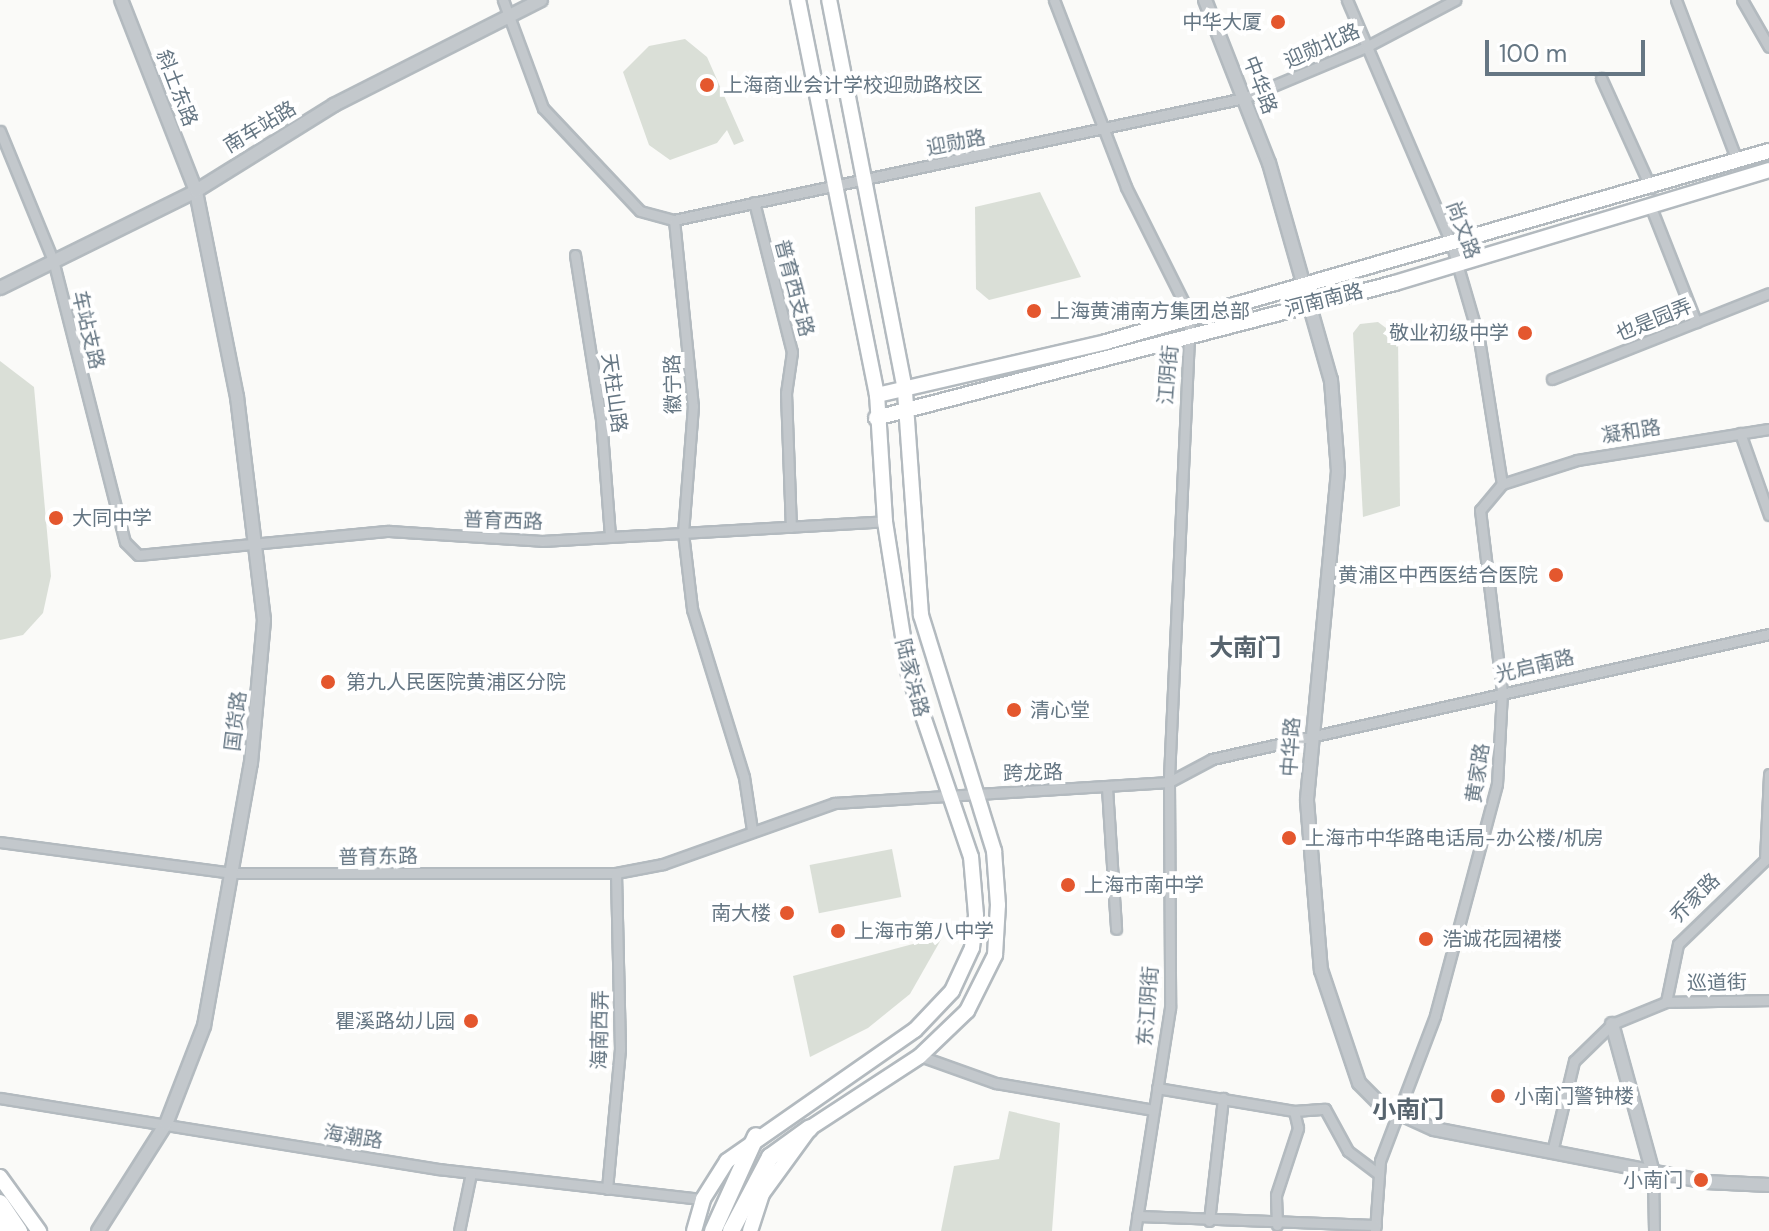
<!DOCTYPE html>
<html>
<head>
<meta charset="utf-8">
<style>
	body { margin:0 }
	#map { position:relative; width:1769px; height:1231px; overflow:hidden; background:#fafaf8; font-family:"DM Sans","Noto Sans SC",sans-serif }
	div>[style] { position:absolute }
	.green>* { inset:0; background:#dadfd7; transform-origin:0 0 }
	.roads { filter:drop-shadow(2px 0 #b3babf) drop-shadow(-2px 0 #b3babf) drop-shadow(0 2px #b3babf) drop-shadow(0 -2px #b3babf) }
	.minor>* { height:9px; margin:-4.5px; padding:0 4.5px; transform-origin:4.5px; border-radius:4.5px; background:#c3c8cc }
	.tertiary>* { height:12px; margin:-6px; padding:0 6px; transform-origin:6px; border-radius:6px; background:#c3c8cc }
	.secondary>* { height:14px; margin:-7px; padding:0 7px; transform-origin:7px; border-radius:7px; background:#fff }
	.primary>* { height:14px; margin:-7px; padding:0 7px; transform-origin:7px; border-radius:7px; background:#fff }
	.trunk>* { height:16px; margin:-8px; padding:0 8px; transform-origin:8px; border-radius:8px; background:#fff }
	.dots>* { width:22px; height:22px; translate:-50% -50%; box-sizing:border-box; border:4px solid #fff; border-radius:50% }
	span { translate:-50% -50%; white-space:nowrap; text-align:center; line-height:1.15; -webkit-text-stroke:8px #fff; paint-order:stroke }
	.poi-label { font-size:20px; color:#657683 }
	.right { translate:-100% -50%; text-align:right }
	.left { translate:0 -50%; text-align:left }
	.street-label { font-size:20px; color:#657683 }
	.quarter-label { font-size:24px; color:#57646e; font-weight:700 }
	.scale { position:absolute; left:1485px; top:40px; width:160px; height:36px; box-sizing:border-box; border:4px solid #657683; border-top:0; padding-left:10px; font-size:24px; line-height:28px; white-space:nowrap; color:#657683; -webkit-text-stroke:6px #fff; paint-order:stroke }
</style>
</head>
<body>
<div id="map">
	<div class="green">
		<i style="clip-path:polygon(685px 39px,707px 57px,744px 141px,734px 145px,727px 130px,717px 143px,670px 160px,649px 145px,623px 72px,649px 46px)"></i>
		<i style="clip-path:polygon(1040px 192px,1081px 277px,989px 300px,976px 289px,975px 207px)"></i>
		<i style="clip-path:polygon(1378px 322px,1398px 337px,1400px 506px,1363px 517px,1353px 333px,1360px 324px)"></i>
		<i style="clip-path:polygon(0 361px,34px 387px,51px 576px,43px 613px,23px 635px,0 640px)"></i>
		<i style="left:892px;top:849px;width:49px;height:84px;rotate:79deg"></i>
		<i style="clip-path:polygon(943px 936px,910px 994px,868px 1028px,810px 1057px,793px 976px)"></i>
		<i style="clip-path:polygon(1009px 1111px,1060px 1123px,1052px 1231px,941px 1231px,954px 1166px,999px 1159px)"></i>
	</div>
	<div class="roads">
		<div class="minor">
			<i style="left:503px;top:0;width:115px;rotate:69.7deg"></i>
			<i style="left:543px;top:108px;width:141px;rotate:46.7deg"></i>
			<i style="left:640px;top:211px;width:35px;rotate:15deg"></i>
			<i style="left:674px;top:220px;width:187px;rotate:84.2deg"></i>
			<i style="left:693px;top:406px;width:127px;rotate:94.5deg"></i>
			<i style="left:683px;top:533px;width:77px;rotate:83.2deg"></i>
			<i style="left:692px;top:609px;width:176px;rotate:72.8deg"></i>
			<i style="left:744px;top:777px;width:54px;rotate:81.4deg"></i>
			<i style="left:1054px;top:0;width:200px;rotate:68.9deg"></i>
			<i style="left:1126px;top:187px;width:143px;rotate:63.4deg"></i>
			<i style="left:1190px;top:315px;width:467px;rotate:92.6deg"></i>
			<i style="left:1169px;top:782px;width:226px;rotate:89.7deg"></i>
			<i style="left:1170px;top:1008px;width:226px;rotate:98.9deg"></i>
			<i style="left:1347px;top:0;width:264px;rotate:66.8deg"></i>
			<i style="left:1451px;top:243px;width:100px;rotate:73.7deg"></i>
			<i style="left:1479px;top:339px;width:147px;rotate:81deg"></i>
			<i style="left:1502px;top:484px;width:34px;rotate:130deg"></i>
			<i style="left:1480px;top:510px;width:183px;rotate:83.1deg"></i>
			<i style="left:1502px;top:692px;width:92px;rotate:93.1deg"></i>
			<i style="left:1497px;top:784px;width:240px;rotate:105deg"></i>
			<i style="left:1435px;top:1016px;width:155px;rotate:110.8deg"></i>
			<i style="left:1380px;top:1161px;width:70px;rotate:94.1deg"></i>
			<i style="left:1676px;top:0;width:172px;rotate:69.2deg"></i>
			<i style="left:1742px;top:0;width:54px;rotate:60.1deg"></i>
			<i style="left:1601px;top:78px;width:121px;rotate:65.6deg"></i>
			<i style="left:0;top:131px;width:139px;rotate:67.7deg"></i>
			<i style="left:53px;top:260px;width:291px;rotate:75.7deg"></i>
			<i style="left:125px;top:542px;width:18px;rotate:45deg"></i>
			<i style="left:138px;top:555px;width:252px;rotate:-5.5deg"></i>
			<i style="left:389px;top:531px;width:153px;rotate:3.7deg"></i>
			<i style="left:542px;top:541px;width:344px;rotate:-3.3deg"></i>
			<i style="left:754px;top:202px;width:155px;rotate:75.8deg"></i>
			<i style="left:792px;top:352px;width:41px;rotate:98.3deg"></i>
			<i style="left:786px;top:393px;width:134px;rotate:87.9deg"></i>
			<i style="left:1650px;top:205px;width:126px;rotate:68.5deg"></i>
			<i style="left:674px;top:220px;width:583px;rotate:-12.08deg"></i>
			<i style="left:1244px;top:98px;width:132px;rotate:-22.7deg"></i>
			<i style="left:1366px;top:47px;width:101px;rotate:-27.8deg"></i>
			<i style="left:575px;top:255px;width:166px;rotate:81deg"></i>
			<i style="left:601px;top:419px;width:118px;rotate:85.6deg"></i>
			<i style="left:1552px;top:379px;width:233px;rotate:-21.6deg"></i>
			<i style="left:1740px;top:433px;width:87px;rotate:70.5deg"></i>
			<i style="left:1502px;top:484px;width:79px;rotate:-17.7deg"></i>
			<i style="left:1577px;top:460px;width:194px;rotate:-9.2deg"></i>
			<i style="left:1107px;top:788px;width:141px;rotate:86.3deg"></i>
			<i style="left:0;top:842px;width:234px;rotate:7.6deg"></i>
			<i style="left:232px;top:873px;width:384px"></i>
			<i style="left:616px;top:873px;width:48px;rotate:-10.8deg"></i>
			<i style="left:663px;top:864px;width:182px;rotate:-19.6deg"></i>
			<i style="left:834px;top:803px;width:336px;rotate:-3.6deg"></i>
			<i style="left:1169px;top:782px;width:49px;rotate:-28.1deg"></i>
			<i style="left:1212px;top:759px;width:571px;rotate:-12.65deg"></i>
			<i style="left:1666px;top:1002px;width:103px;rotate:-1.1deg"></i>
			<i style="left:920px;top:1056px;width:81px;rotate:19.6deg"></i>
			<i style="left:996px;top:1083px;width:160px;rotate:9.7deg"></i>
			<i style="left:1157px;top:1088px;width:139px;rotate:9.5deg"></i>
			<i style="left:1294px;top:1111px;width:31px;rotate:-4deg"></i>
			<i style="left:1325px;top:1109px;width:48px;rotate:61.3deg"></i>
			<i style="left:1348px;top:1151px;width:36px;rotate:37deg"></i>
			<i style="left:0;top:1098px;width:444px;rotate:9.2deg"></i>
			<i style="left:438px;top:1169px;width:267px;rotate:6.5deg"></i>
			<i style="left:1552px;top:1152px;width:94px;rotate:-76.4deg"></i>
			<i style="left:1574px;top:1061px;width:53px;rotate:-44.2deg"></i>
			<i style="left:1612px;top:1024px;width:58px;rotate:-22.2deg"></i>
			<i style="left:1666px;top:1002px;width:59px;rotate:-78.3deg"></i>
			<i style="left:1678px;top:944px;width:121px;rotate:-44deg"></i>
			<i style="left:1765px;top:860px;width:86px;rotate:-87.3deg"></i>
			<i style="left:1653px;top:1173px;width:58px;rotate:89deg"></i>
			<i style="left:607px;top:1189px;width:140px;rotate:-84.7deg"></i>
			<i style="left:620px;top:1050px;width:177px;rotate:-91.3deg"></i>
			<i style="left:1137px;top:1216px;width:239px;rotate:2.2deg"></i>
			<i style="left:1209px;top:1221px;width:124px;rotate:-83.5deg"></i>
			<i style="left:1277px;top:1225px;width:30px;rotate:-92deg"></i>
			<i style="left:1276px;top:1195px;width:71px;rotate:-71.8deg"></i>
			<i style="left:1298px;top:1128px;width:17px;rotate:-103deg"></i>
			<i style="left:459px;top:1231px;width:59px;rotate:-78.3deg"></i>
		</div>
		<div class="tertiary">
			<i style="left:1205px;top:0;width:175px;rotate:68.6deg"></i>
			<i style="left:1269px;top:163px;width:226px;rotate:74.1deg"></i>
			<i style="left:1331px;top:380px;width:91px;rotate:85.6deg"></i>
			<i style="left:1338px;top:471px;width:331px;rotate:95.4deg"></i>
			<i style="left:1307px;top:801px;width:170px;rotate:85.3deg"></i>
			<i style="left:1321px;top:970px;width:119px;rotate:71.4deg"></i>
			<i style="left:1359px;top:1083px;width:31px;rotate:45deg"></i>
			<i style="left:1381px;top:1105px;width:58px;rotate:24.4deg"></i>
			<i style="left:1434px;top:1129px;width:277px;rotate:11deg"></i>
			<i style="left:1706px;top:1182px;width:63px;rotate:2.7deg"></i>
			<i style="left:0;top:288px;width:219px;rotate:-26.3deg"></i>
			<i style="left:196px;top:191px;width:163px;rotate:-31.9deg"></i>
			<i style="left:334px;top:105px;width:232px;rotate:-26.9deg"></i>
			<i style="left:1612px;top:1024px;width:155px;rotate:74.6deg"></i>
			<i style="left:98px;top:1231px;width:127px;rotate:-57.6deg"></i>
			<i style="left:166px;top:1124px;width:105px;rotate:-68.8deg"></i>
			<i style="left:204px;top:1026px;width:267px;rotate:-79.9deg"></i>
			<i style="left:251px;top:763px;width:144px;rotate:-84.8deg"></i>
			<i style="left:264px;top:620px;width:225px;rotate:-96.9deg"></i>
			<i style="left:237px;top:397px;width:210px;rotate:-101.3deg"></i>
			<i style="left:196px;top:191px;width:205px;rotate:-111.4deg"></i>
		</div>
		<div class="secondary">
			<i style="left:877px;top:395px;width:235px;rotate:-13deg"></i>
			<i style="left:1106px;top:342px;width:690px;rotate:-16.07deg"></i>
			<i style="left:876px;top:418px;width:536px;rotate:-14.58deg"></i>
			<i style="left:1395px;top:283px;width:391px;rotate:-16.8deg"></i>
		</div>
		<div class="primary">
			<i style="left:0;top:1177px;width:67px;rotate:54.2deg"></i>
			<i style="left:0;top:1217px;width:17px;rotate:57deg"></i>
			<i style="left:694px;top:1231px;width:33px;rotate:-74deg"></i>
			<i style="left:703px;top:1199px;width:45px;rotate:-57.7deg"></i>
			<i style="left:727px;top:1161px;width:229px;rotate:-34.9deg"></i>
			<i style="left:915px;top:1030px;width:54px;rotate:-46.5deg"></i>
			<i style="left:952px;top:991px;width:47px;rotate:-65.1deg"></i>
			<i style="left:972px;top:948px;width:33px;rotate:-83deg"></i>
			<i style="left:976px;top:915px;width:58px;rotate:-94.9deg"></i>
			<i style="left:971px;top:857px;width:192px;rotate:-108.8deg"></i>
			<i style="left:909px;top:675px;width:156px;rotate:-98.9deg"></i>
			<i style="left:885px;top:521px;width:126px;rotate:-93.6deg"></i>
			<i style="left:877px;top:395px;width:403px;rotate:-101.3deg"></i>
			<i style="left:750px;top:1231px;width:39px;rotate:-72deg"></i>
			<i style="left:762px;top:1194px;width:82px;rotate:-54deg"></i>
			<i style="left:810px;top:1128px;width:131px;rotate:-33.2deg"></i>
			<i style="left:920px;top:1056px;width:65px;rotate:-43.8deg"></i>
			<i style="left:967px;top:1011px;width:63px;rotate:-63.4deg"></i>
			<i style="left:995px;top:955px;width:50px;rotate:-86.6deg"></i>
			<i style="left:998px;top:905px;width:54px;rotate:-94.2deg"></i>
			<i style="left:994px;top:851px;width:247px;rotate:-107.2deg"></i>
			<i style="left:921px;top:615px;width:226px;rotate:-94.1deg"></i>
			<i style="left:905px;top:390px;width:397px;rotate:-101deg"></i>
		</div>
		<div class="trunk">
			<i style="left:0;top:1203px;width:34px;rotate:56deg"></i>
			<i style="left:0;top:1229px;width:2px;rotate:63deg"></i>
			<i style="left:713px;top:1231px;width:104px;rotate:-65.6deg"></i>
			<i style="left:731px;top:1231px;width:84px;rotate:-62.2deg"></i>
			<i style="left:770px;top:1157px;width:49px;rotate:-35.9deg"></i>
		</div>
	</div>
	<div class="dots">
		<i style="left:1278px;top:22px;background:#e4572e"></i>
		<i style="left:707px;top:85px;background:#e4572e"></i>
		<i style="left:1034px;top:311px;background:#e4572e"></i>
		<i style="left:1525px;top:333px;background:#e4572e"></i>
		<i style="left:56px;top:518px;background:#e4572e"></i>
		<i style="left:1556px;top:575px;background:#e4572e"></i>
		<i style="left:328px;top:682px;background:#e4572e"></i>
		<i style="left:1014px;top:710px;background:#e4572e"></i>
		<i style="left:1289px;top:838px;background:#e4572e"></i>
		<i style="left:1068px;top:885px;background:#e4572e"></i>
		<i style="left:787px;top:913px;background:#e4572e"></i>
		<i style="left:838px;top:931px;background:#e4572e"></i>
		<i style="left:1426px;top:939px;background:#e4572e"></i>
		<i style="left:471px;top:1021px;background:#e4572e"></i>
		<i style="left:1498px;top:1096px;background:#e4572e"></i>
		<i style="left:1701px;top:1180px;background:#e4572e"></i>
	</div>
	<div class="poi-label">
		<span class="right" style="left:1262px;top:22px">中华大厦</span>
		<span class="left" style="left:723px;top:85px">上海商业会计学校迎勋路校区</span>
		<span class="left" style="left:1050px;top:311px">上海黄浦南方集团总部</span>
		<span class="right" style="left:1509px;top:333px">敬业初级中学</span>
		<span class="left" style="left:72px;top:518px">大同中学</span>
		<span class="right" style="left:1538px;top:575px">黄浦区中西医结合医院</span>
		<span class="left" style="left:346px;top:682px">第九人民医院黄浦区分院</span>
		<span class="left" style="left:1030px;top:710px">清心堂</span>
		<span class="left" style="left:1305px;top:838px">上海市中华路电话局-办公楼/机房</span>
		<span class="left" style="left:1084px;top:885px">上海市南中学</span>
		<span class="right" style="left:771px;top:913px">南大楼</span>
		<span class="left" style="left:854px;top:931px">上海市第八中学</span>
		<span class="left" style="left:1442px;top:939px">浩诚花园裙楼</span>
		<span class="right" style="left:455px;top:1021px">瞿溪路幼儿园</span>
		<span class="left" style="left:1514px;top:1096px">小南门警钟楼</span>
		<span class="right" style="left:1683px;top:1180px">小南门</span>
	</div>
	<div class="street-label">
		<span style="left:1322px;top:46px;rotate:-24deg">迎勋北路</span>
		<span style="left:1260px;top:85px;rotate:69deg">中华路</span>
		<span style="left:177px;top:88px;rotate:69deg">斜土东路</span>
		<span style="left:260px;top:127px;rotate:-31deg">南车站路</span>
		<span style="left:956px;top:143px;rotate:-11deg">迎勋路</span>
		<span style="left:1463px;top:230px;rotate:70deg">尚文路</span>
		<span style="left:794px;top:288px;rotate:75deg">普育西支路</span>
		<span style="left:1324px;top:300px;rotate:-14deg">河南南路</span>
		<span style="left:1654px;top:320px;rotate:-22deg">也是园弄</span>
		<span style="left:88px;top:330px;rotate:77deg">车站支路</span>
		<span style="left:1168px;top:375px;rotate:-85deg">江阴街</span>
		<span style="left:673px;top:384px;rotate:-91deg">徽宁路</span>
		<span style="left:614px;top:393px;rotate:82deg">天柱山路</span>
		<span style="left:1631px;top:432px;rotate:-9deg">凝和路</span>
		<span style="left:503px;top:521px;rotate:2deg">普育西路</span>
		<span style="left:1535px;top:666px;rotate:-13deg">光启南路</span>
		<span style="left:912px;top:678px;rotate:76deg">陆家浜路</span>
		<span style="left:236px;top:721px;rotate:-83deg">国货路</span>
		<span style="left:1291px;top:747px;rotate:-86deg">中华路</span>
		<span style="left:1033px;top:773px;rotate:-2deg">跨龙路</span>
		<span style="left:1478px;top:773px;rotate:-81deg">黄家路</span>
		<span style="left:378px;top:857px;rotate:-1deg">普育东路</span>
		<span style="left:1695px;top:898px;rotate:-45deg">乔家路</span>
		<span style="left:1717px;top:983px;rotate:-1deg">巡道街</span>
		<span style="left:1148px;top:1006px;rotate:-86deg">东江阴街</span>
		<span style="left:600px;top:1030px;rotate:-89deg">海南西弄</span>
		<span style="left:353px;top:1137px;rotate:9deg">海潮路</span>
	</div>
	<div class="quarter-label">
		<span style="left:1245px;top:648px">大南门</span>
		<span style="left:1408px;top:1110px">小南门</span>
	</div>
	<div class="scale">100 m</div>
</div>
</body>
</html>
